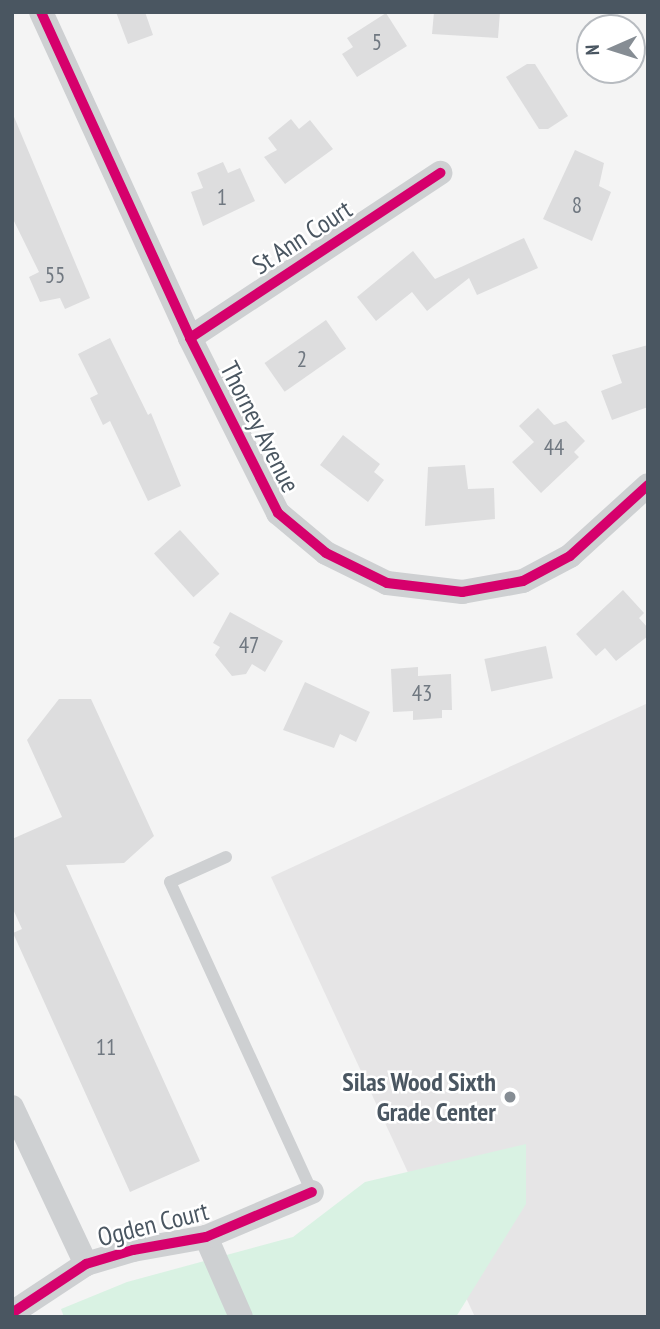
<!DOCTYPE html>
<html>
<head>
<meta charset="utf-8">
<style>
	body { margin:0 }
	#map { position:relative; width:660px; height:1329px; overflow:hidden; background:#f4f4f4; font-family:"PT Sans Narrow",sans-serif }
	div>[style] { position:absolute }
	.education>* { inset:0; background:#e6e5e6 }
	.green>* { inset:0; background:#d9f2e3 }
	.building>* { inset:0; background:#ddddde; transform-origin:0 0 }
	.service>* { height:12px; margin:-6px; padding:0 6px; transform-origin:6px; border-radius:6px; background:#ced0d2 }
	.minor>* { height:24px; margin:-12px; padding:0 12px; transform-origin:12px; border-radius:12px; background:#ced0d2 }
	.cycleway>* { height:10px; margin:-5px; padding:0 5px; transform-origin:5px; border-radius:5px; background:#d6006c }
	.dots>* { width:19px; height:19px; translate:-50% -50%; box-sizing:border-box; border:4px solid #fff; border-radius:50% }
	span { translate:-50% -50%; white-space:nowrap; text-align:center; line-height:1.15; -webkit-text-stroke:5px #fff; paint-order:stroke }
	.number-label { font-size:23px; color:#707881 }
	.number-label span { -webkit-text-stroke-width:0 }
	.street-label { font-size:26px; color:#4a5661 }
	.poi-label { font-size:26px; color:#4a5661; font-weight:700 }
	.right { translate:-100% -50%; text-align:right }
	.frame { position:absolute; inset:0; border:14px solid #4a5661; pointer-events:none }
	.north { position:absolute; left:576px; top:14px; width:70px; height:70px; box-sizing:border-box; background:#fff; border:2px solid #b7bbc0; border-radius:50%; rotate:267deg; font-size:19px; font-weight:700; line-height:28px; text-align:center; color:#4a5661 }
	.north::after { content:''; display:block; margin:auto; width:24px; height:32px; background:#868d94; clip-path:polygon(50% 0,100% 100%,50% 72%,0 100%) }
</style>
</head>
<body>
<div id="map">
	<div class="education">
		<i style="clip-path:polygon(648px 703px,648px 1317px,475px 1317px,271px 877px)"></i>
	</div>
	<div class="green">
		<i style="clip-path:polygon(526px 1144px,526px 1204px,456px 1317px,64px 1317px,61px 1309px,127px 1282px,293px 1237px,365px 1182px)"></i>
	</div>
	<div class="building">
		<i style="clip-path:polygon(116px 12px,145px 12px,153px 35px,128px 44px)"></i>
		<i style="clip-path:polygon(434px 12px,500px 12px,498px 38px,432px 34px)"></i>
		<i style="clip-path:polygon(386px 13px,407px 46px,357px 77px,342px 54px,353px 47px,347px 38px)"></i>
		<i style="clip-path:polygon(527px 64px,535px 64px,568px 116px,548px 129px,539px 129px,506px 77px)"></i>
		<i style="clip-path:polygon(12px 112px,90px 298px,65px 309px,60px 298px,40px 302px,29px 277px,39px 272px,12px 217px)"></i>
		<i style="clip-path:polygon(291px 119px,299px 129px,310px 120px,333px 149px,285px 184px,264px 157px,277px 150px,268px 138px)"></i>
		<i style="clip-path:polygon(575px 150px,604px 163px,599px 186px,611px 192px,592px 241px,543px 219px)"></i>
		<i style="clip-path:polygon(223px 162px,228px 173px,240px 168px,255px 201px,203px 226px,191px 192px,203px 188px,197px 173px)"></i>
		<i style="clip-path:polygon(524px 238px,538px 268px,477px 295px,469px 278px,427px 311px,412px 292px,376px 321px,357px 297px,413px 251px,435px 279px)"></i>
		<i style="left:326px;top:320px;width:35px;height:75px;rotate:55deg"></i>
		<i style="clip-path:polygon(110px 338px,148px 415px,151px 413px,181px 486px,148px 501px,110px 421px,103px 425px,90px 398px,98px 394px,78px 354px)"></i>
		<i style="clip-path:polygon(648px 345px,648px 407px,612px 420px,601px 391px,622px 383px,612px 355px)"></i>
		<i style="clip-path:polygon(538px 408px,554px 425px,566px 421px,585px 441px,574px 452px,579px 457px,541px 493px,512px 462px,534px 442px,519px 426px)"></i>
		<i style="clip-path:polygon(343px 435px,380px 464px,374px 472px,384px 480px,368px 502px,320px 465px)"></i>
		<i style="clip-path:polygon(465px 465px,468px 489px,494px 488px,495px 519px,425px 526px,428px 467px)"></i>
		<i style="left:180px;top:530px;width:59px;height:35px;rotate:48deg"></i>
		<i style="clip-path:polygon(623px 590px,644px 613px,639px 618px,648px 628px,648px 636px,616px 661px,605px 648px,596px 656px,576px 634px)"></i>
		<i style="clip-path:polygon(230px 612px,283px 641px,265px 672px,252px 664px,246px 674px,232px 676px,215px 655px,220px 647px,213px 643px)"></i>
		<i style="left:546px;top:646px;width:33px;height:63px;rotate:78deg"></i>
		<i style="clip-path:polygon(418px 667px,418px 676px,451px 674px,452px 710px,442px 710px,442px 718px,413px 720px,413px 711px,393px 712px,391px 669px)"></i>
		<i style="clip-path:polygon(305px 682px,370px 712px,356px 742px,340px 734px,334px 748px,283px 730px)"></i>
		<i style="clip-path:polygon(59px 699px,91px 699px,154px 836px,124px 863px,66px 865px,200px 1161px,130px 1192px,13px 933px,22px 929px,12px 907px,12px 839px,62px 817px,27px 740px)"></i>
	</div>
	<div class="service">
		<i style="left:226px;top:857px;width:61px;rotate:155.9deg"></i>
		<i style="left:170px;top:882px;width:341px;rotate:65.4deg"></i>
	</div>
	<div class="minor">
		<i style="left:41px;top:12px;width:358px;rotate:65.4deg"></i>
		<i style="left:190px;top:338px;width:196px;rotate:63.3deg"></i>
		<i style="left:278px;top:513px;width:62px;rotate:39.8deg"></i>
		<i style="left:326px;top:553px;width:68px;rotate:26.2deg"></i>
		<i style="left:387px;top:583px;width:76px;rotate:6.8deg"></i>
		<i style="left:462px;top:592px;width:62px;rotate:-10.2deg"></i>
		<i style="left:523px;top:581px;width:53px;rotate:-28deg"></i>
		<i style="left:570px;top:556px;width:105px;rotate:-42.3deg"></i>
		<i style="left:190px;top:338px;width:300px;rotate:-33.4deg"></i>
		<i style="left:12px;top:1107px;width:174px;rotate:64.8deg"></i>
		<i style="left:206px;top:1237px;width:87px;rotate:66.4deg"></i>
		<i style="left:12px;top:1313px;width:89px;rotate:-33.5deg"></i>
		<i style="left:86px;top:1264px;width:49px;rotate:-16.6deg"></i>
		<i style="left:133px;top:1250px;width:74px;rotate:-10.1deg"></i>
		<i style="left:206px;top:1237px;width:115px;rotate:-23deg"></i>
	</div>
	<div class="cycleway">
		<i style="left:41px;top:12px;width:358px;rotate:65.4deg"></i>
		<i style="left:190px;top:338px;width:196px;rotate:63.3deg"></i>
		<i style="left:278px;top:513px;width:62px;rotate:39.8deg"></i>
		<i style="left:326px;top:553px;width:68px;rotate:26.2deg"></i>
		<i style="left:387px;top:583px;width:76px;rotate:6.8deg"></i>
		<i style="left:462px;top:592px;width:62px;rotate:-10.2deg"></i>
		<i style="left:523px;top:581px;width:53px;rotate:-28deg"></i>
		<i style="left:570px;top:556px;width:105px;rotate:-42.3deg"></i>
		<i style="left:190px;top:338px;width:300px;rotate:-33.4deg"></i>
		<i style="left:12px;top:1313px;width:89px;rotate:-33.5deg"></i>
		<i style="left:86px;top:1264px;width:49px;rotate:-16.6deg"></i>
		<i style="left:133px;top:1250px;width:74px;rotate:-10.1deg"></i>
		<i style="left:206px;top:1237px;width:115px;rotate:-23deg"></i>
	</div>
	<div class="dots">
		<i style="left:510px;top:1097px;background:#868d94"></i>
	</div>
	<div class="number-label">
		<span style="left:377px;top:42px">5</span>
		<span style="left:222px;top:197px">1</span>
		<span style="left:577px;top:205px">8</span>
		<span style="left:55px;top:275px">55</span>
		<span style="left:302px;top:359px">2</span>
		<span style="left:554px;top:447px">44</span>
		<span style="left:249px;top:645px">47</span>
		<span style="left:422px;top:693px">43</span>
		<span style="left:106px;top:1047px">11</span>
	</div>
	<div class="street-label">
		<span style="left:302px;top:237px;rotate:-33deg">St Ann Court</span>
		<span style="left:260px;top:427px;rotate:63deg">Thorney Avenue</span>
		<span style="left:153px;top:1224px;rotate:-14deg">Ogden Court</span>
	</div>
	<div class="poi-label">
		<span class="right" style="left:496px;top:1097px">Silas Wood Sixth<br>Grade Center</span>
	</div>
	<div class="frame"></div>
	<div class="north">N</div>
</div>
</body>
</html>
